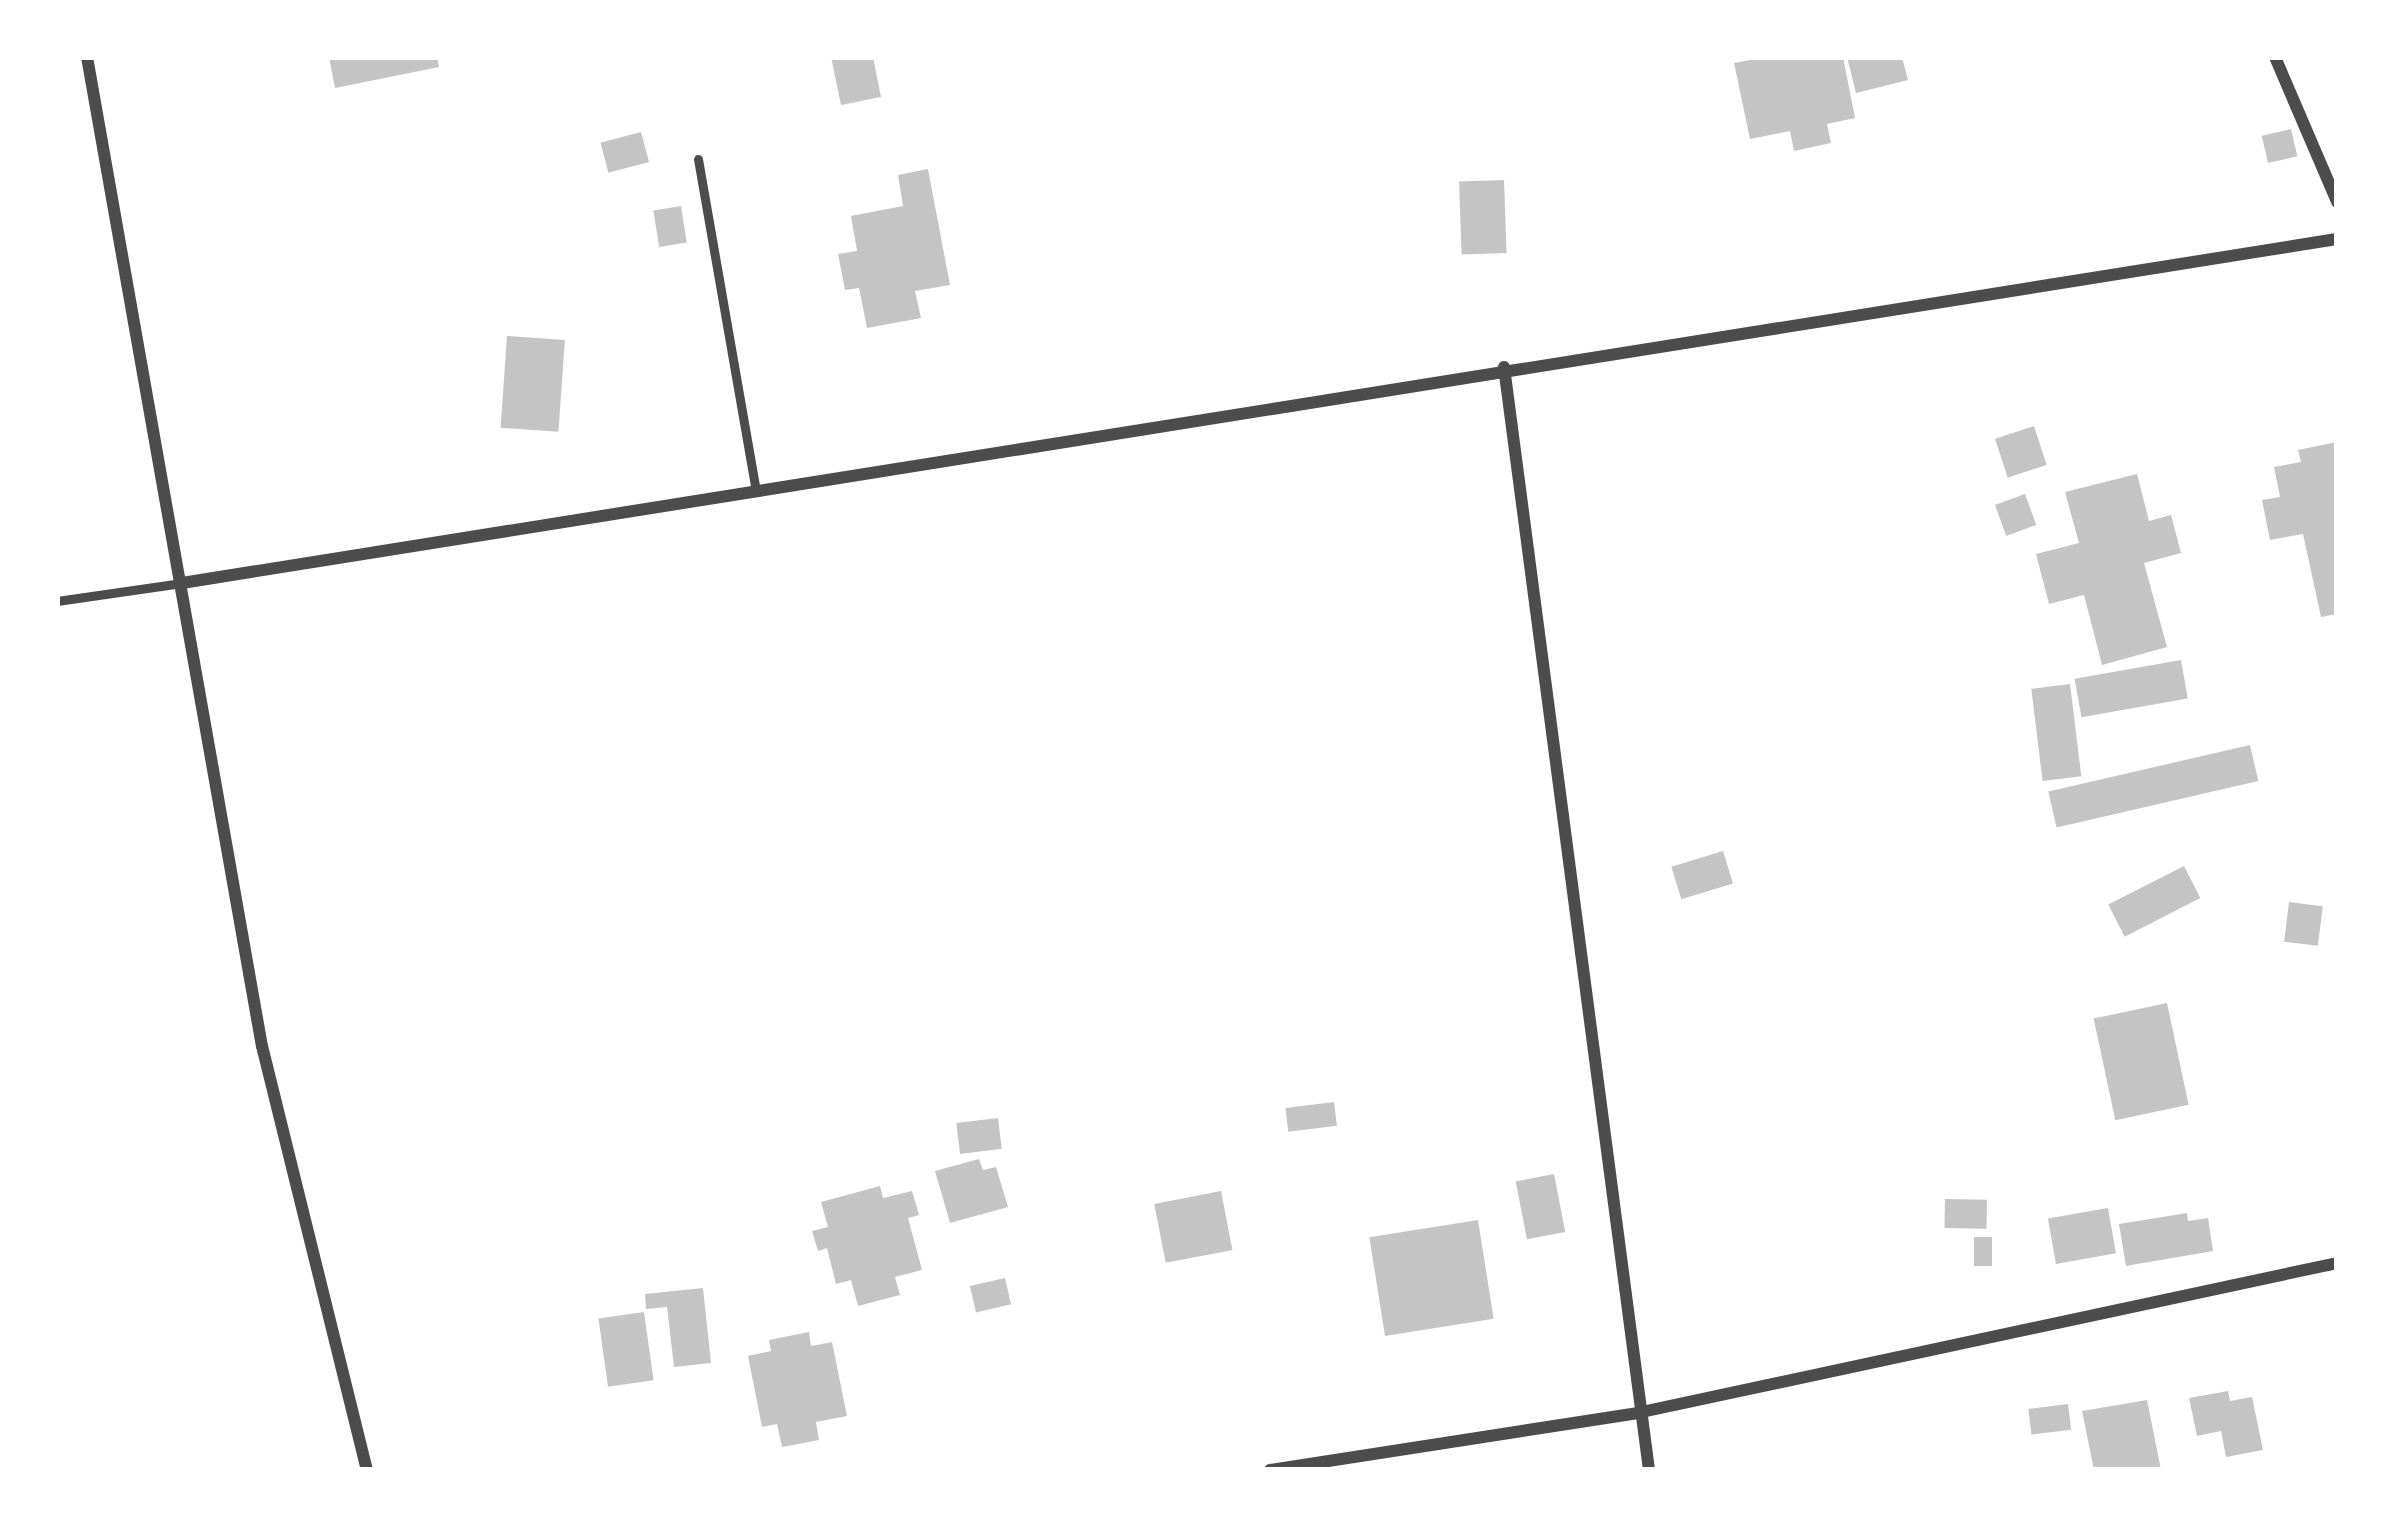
<!DOCTYPE html>
<html>
<head>
<meta charset="utf-8">
<style>
	body { margin:0 }
	#map { position:relative; width:2394px; height:1527px; overflow:hidden; background:#fff; font-family:"Source Sans 3",sans-serif }
	div>[style] { position:absolute }
	.building>* { inset:0; background:#c4c4c4; transform-origin:0 0 }
	.service>* { height:9px; margin:-4.5px; padding:0 4.5px; transform-origin:4.5px; border-radius:4.5px; background:#4c4c4c }
	.minor>* { height:12px; margin:-6px; padding:0 6px; transform-origin:6px; border-radius:6px; background:#4c4c4c }
	span { translate:-50% -50%; white-space:nowrap; text-align:center; line-height:1.15; -webkit-text-stroke:9px #fff; paint-order:stroke }
	.frame { position:absolute; inset:0; border:60px solid #fff; pointer-events:none }
</style>
</head>
<body>
<div id="map">
	<div class="building">
		<i style="clip-path:polygon(329px 57px,437px 57px,439px 67px,335px 88px)"></i>
		<i style="clip-path:polygon(831px 57px,873px 57px,881px 97px,841px 105px)"></i>
		<i style="clip-path:polygon(1766px 57px,1843px 57px,1855px 118px,1827px 124px,1831px 143px,1794px 151px,1790px 131px,1750px 139px,1734px 63px)"></i>
		<i style="clip-path:polygon(1847px 57px,1902px 57px,1908px 80px,1856px 93px)"></i>
		<i style="left:2291px;top:129px;width:28px;height:30px;rotate:77deg"></i>
		<i style="left:641px;top:132px;width:31px;height:42px;rotate:75deg"></i>
		<i style="clip-path:polygon(928px 169px,950px 285px,915px 291px,921px 318px,867px 328px,859px 288px,845px 290px,838px 254px,857px 251px,851px 216px,903px 206px,898px 175px)"></i>
		<i style="left:1504px;top:180px;width:73px;height:45px;rotate:88deg"></i>
		<i style="left:681px;top:206px;width:37px;height:28px;rotate:81deg"></i>
		<i style="left:507px;top:336px;width:58px;height:92px;rotate:4deg"></i>
		<i style="left:2034px;top:426px;width:41px;height:41px;rotate:72deg"></i>
		<i style="clip-path:polygon(2337px 442px,2337px 614px,2321px 617px,2303px 534px,2270px 540px,2262px 500px,2280px 497px,2274px 467px,2301px 462px,2298px 450px)"></i>
		<i style="clip-path:polygon(2137px 474px,2149px 521px,2171px 515px,2181px 553px,2144px 563px,2167px 647px,2102px 665px,2084px 595px,2049px 604px,2036px 554px,2079px 543px,2065px 492px)"></i>
		<i style="left:2025px;top:494px;width:33px;height:32px;rotate:70deg"></i>
		<i style="left:2181px;top:660px;width:39px;height:108px;rotate:80deg"></i>
		<i style="left:2070px;top:684px;width:93px;height:39px;rotate:83deg"></i>
		<i style="left:2250px;top:745px;width:37px;height:207px;rotate:77deg"></i>
		<i style="left:1723px;top:851px;width:34px;height:54px;rotate:73deg"></i>
		<i style="left:2184px;top:866px;width:36px;height:85px;rotate:63deg"></i>
		<i style="left:2289px;top:902px;width:34px;height:40px;rotate:7deg"></i>
		<i style="left:2167px;top:1003px;width:104px;height:75px;rotate:78deg"></i>
		<i style="left:1334px;top:1102px;width:24px;height:49px;rotate:83deg"></i>
		<i style="left:998px;top:1118px;width:31px;height:42px;rotate:83deg"></i>
		<i style="clip-path:polygon(979px 1159px,983px 1170px,996px 1167px,1008px 1207px,950px 1223px,935px 1171px)"></i>
		<i style="left:1554px;top:1174px;width:59px;height:39px;rotate:79deg"></i>
		<i style="clip-path:polygon(880px 1186px,883px 1198px,912px 1191px,919px 1215px,908px 1218px,922px 1270px,895px 1277px,900px 1295px,858px 1306px,851px 1280px,836px 1284px,827px 1248px,818px 1251px,812px 1231px,828px 1227px,821px 1202px)"></i>
		<i style="left:1221px;top:1191px;width:60px;height:68px;rotate:79deg"></i>
		<i style="left:1945px;top:1199px;width:42px;height:29px;rotate:1deg"></i>
		<i style="left:2108px;top:1208px;width:46px;height:61px;rotate:80deg"></i>
		<i style="clip-path:polygon(2187px 1213px,2188px 1221px,2208px 1218px,2213px 1251px,2126px 1266px,2119px 1224px)"></i>
		<i style="left:1478px;top:1220px;width:100px;height:110px;rotate:81deg"></i>
		<i style="left:1974px;top:1237px;width:18px;height:29px"></i>
		<i style="left:1005px;top:1278px;width:27px;height:36px;rotate:77deg"></i>
		<i style="clip-path:polygon(703px 1288px,711px 1363px,674px 1367px,667px 1307px,646px 1309px,645px 1294px)"></i>
		<i style="left:644px;top:1312px;width:69px;height:46px;rotate:82deg"></i>
		<i style="clip-path:polygon(809px 1332px,811px 1346px,832px 1342px,847px 1416px,816px 1422px,819px 1440px,782px 1447px,777px 1424px,762px 1427px,748px 1356px,771px 1351px,769px 1340px)"></i>
		<i style="clip-path:polygon(2228px 1391px,2230px 1401px,2252px 1397px,2263px 1450px,2226px 1457px,2221px 1431px,2197px 1436px,2189px 1398px)"></i>
		<i style="clip-path:polygon(2147px 1400px,2161px 1470px,2094px 1470px,2082px 1411px)"></i>
		<i style="left:2068px;top:1404px;width:26px;height:40px;rotate:83deg"></i>
	</div>
	<div class="service">
		<i style="left:698px;top:159px;width:336px;rotate:80.1deg"></i>
		<i style="left:57px;top:601px;width:126px;rotate:-8.2deg"></i>
	</div>
	<div class="minor">
		<i style="left:87px;top:57px;width:1004px;rotate:79.97deg"></i>
		<i style="left:262px;top:1046px;width:437px;rotate:76.1deg"></i>
		<i style="left:2275px;top:57px;width:158px;rotate:66.8deg"></i>
		<i style="left:1504px;top:367px;width:1112px;rotate:82.51deg"></i>
		<i style="left:182px;top:583px;width:2182px;rotate:-9.07deg"></i>
		<i style="left:1270px;top:1470px;width:371px;rotate:-8.8deg"></i>
		<i style="left:1637px;top:1413px;width:716px;rotate:-12.09deg"></i>
	</div>
	<div class="frame"></div>
</div>
</body>
</html>
